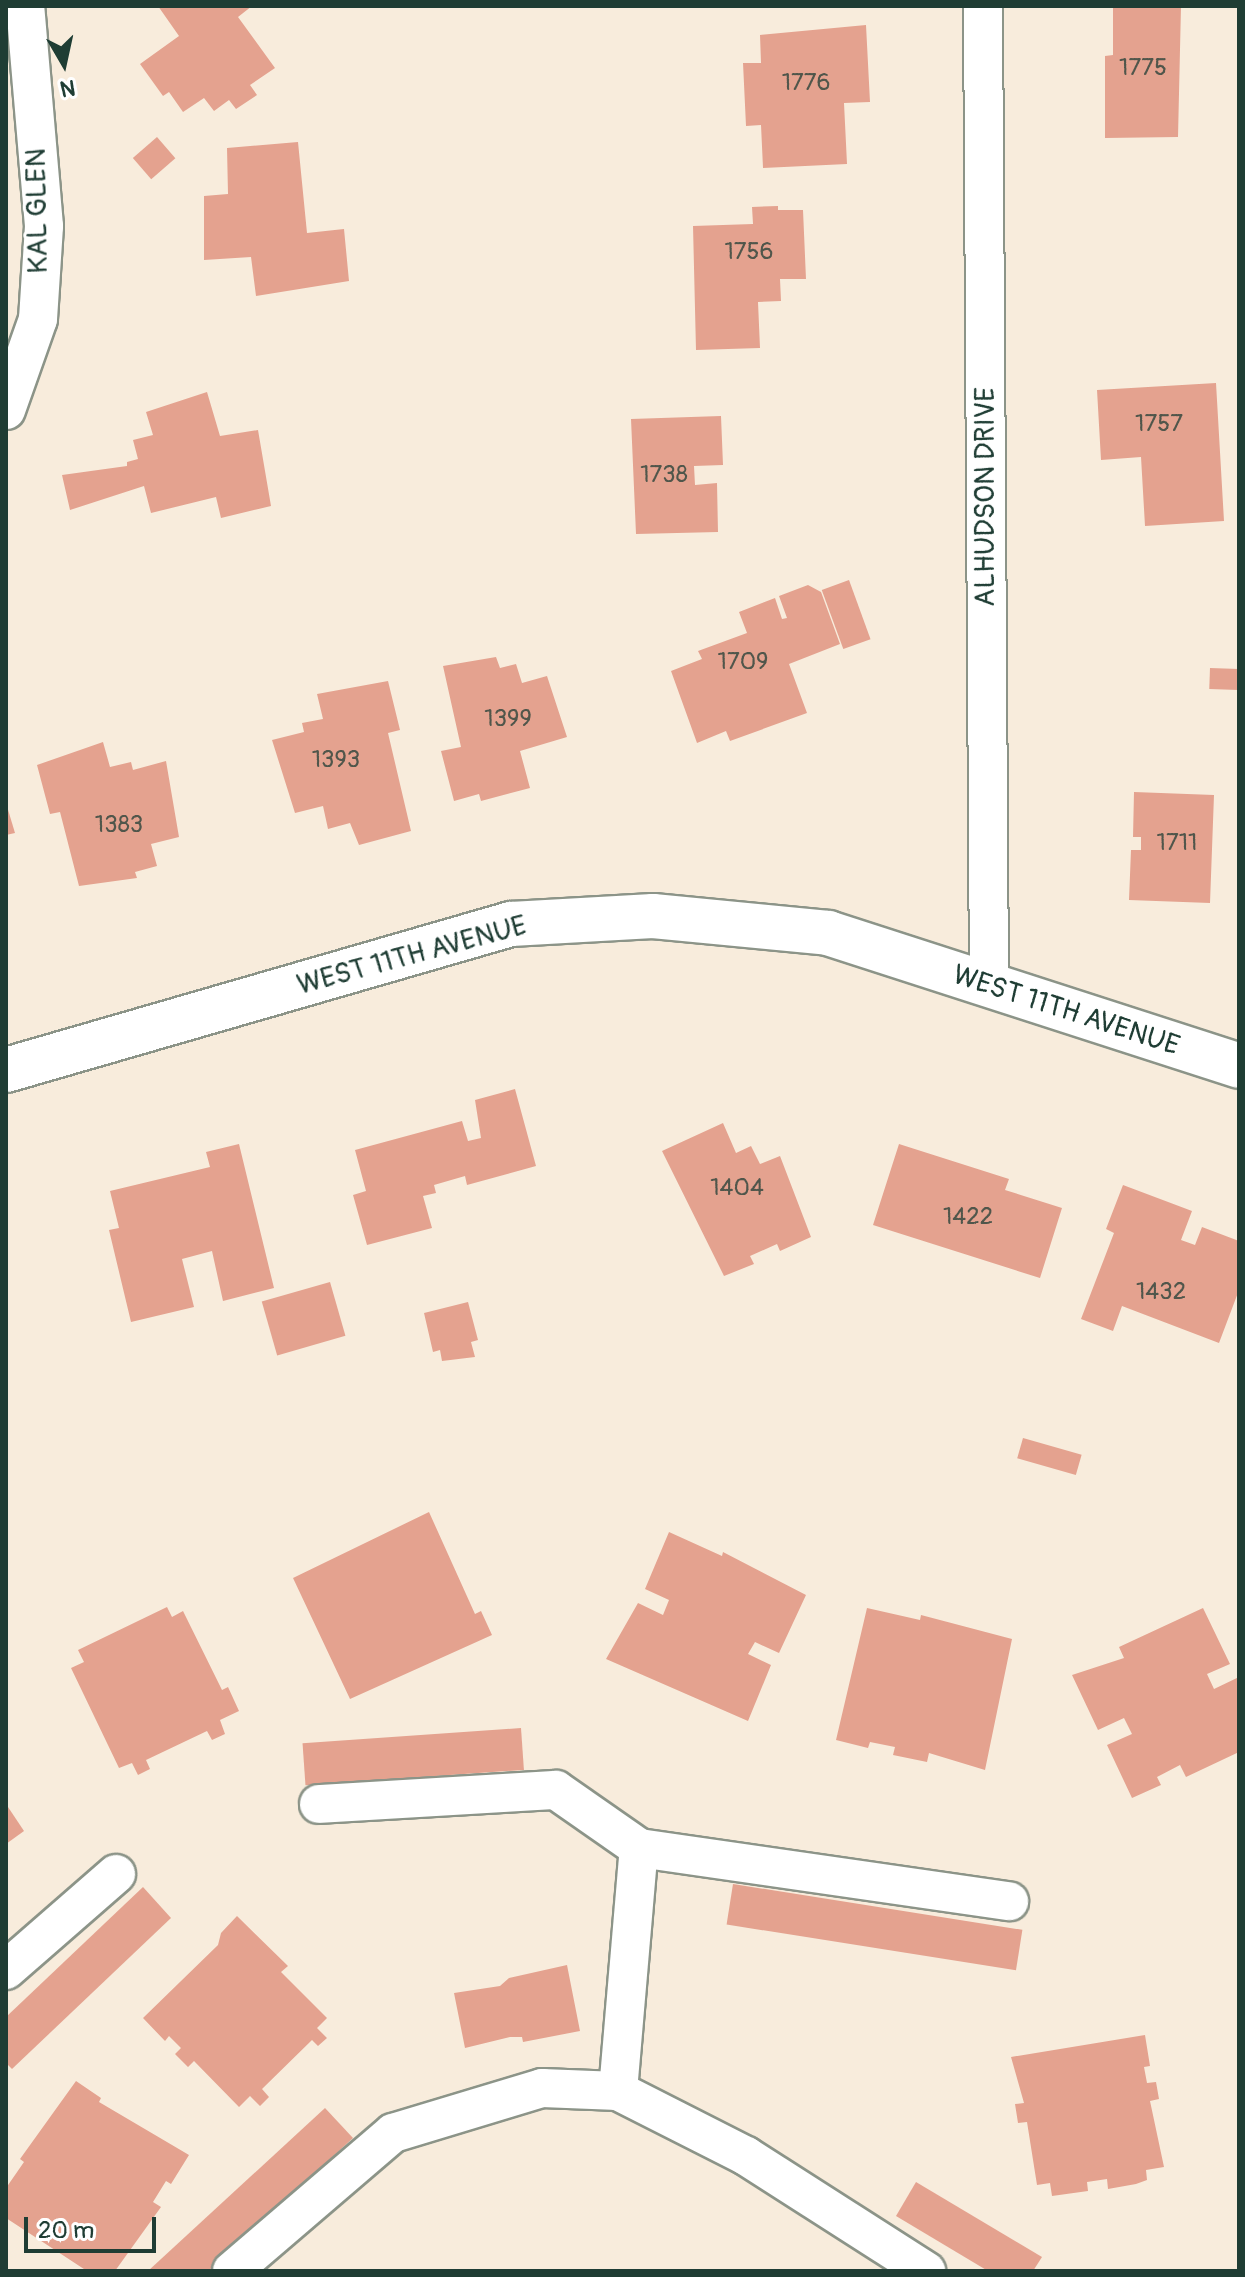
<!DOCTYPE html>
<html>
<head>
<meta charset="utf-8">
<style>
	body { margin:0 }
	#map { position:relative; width:1245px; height:2277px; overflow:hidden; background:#f8ecdc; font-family:Pangolin,sans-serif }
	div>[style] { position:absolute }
	.building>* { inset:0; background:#e4a28f; transform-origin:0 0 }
	.roads { filter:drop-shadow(2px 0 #8c9488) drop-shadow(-2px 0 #8c9488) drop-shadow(0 2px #8c9488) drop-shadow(0 -2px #8c9488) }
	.street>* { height:38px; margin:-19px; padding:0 19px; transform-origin:19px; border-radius:19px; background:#fff }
	.secondary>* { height:44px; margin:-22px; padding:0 22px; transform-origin:22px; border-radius:22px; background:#fff }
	span { translate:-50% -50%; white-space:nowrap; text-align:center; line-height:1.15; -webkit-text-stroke:6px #fff; paint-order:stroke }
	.number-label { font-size:24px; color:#50564b }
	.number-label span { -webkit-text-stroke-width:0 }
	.street-label { font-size:28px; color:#1f3d34 }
	.frame { position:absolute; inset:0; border:8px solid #1f3d34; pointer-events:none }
	.north { position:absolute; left:24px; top:24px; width:80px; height:80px; -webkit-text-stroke:6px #fff; paint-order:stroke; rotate:171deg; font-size:22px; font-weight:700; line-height:32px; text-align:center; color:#1f3d34 }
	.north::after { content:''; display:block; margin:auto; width:28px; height:36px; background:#1f3d34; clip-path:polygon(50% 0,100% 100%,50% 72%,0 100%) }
	.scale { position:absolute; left:24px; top:2217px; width:132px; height:36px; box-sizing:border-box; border:4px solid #1f3d34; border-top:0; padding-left:10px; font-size:24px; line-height:28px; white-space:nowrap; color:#1f3d34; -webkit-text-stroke:6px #fff; paint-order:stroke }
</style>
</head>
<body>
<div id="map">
	<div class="building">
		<i style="clip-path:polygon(158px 6px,252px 6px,238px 17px,275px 68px,250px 85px,257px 95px,236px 109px,229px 100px,214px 111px,204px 98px,183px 112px,169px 92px,163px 96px,140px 64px,179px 36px)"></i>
		<i style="clip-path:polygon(1113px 6px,1181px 6px,1178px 137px,1105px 138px,1105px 56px,1113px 55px)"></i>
		<i style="clip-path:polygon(866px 25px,870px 102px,844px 103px,847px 164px,763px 168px,761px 125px,746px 126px,743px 63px,761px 63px,760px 35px)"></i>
		<i style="left:157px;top:137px;width:28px;height:32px;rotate:49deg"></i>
		<i style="clip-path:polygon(298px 142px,307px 233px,344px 229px,349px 281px,256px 296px,251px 257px,204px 260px,204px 196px,228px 194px,227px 148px)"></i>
		<i style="clip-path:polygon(778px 206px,778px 210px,803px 210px,806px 279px,780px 279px,781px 301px,758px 302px,760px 348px,696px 350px,693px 226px,753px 224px,752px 207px)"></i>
		<i style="clip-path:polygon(1216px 383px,1224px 521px,1145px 526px,1141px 457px,1101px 460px,1097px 390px)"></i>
		<i style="clip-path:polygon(207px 392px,220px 436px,258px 430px,271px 506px,221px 518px,216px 497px,151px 513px,144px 486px,70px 510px,62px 475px,127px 466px,127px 462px,138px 459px,133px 440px,153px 435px,146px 412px)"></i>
		<i style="clip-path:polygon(721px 416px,723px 465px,694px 466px,695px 485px,717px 483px,718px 532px,636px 534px,631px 419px)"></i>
		<i style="left:849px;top:580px;width:63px;height:29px;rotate:70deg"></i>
		<i style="clip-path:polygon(808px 585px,821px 592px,840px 644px,789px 664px,807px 713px,730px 741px,726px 731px,697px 743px,671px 671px,702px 659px,698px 651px,747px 633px,739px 612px,775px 598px,782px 619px,787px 618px,779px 596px)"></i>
		<i style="clip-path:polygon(496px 657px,500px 668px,516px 664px,522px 683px,547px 676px,567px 737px,520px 751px,530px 788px,481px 801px,479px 794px,454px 801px,441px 751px,461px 747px,443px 666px)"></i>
		<i style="left:1210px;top:668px;width:29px;height:21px;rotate:2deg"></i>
		<i style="clip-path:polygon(388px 681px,400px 730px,388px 733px,411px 831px,359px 845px,350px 823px,328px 829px,323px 806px,295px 813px,272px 740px,304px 732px,302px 723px,323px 719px,317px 694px)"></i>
		<i style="clip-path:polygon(103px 742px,110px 767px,131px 762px,133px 770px,166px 761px,179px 837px,151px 844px,157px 866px,135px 872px,137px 878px,79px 886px,60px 812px,50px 814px,37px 765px)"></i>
		<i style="clip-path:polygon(1134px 792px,1214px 795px,1210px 903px,1129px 900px,1131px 850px,1141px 850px,1141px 837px,1133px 837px)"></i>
		<i style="clip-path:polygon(6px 803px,15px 833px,6px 835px)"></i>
		<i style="clip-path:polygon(515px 1089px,536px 1166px,467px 1185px,465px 1176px,434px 1185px,436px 1193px,423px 1196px,432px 1228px,367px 1245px,353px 1195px,366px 1191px,355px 1150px,462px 1121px,468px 1141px,481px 1138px,475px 1100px)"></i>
		<i style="clip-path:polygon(723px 1123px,736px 1153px,751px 1146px,760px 1164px,780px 1156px,811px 1237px,780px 1251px,777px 1244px,750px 1256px,754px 1264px,724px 1276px,662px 1151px)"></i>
		<i style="clip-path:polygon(239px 1144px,274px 1288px,223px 1301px,212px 1251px,182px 1259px,194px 1307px,131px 1322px,109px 1230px,119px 1228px,110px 1191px,210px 1167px,206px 1152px)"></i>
		<i style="clip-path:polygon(899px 1144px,1009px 1179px,1005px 1190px,1062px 1208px,1040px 1278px,873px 1225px)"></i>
		<i style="clip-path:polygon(1123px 1185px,1192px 1211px,1181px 1240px,1195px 1245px,1202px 1227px,1239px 1241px,1239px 1290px,1219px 1343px,1122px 1306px,1113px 1331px,1081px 1319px,1114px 1233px,1106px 1229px)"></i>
		<i style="left:330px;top:1282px;width:56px;height:71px;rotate:74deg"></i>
		<i style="clip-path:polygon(468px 1302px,478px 1340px,471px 1342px,475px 1357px,442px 1361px,440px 1350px,433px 1352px,424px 1313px)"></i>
		<i style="left:1023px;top:1438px;width:61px;height:21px;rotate:16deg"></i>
		<i style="clip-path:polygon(429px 1512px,475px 1614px,481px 1611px,492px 1635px,350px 1699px,293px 1578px)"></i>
		<i style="clip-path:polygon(669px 1532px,722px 1556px,723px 1552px,806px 1595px,779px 1653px,755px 1642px,748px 1654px,771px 1665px,748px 1721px,606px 1659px,638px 1603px,663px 1615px,669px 1600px,645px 1589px)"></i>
		<i style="clip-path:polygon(167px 1607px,172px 1617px,183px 1611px,222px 1690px,228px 1687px,239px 1711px,220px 1720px,225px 1734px,212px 1740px,207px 1731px,146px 1760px,150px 1769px,138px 1775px,132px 1763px,119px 1768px,71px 1668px,84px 1662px,78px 1650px)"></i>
		<i style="clip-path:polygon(867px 1608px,920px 1620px,921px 1615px,1012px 1639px,985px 1770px,929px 1753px,927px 1762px,893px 1755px,895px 1747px,870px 1742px,868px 1748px,836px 1740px)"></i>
		<i style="clip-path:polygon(1203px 1608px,1230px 1664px,1207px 1674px,1214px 1689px,1239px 1677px,1239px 1752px,1186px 1777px,1180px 1765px,1157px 1777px,1161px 1785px,1132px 1798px,1107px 1745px,1132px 1734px,1124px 1718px,1098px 1730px,1072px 1675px,1124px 1658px,1119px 1647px)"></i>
		<i style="left:521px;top:1728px;width:42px;height:219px;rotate:86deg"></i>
		<i style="clip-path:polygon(6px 1804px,24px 1831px,6px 1844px)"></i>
		<i style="left:733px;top:1884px;width:293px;height:41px;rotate:9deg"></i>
		<i style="clip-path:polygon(143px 1887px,171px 1918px,12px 2069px,6px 2063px,6px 2017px)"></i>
		<i style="clip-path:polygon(237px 1916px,288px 1966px,281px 1972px,327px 2018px,317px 2028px,327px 2038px,318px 2046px,312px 2040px,262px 2089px,269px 2097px,260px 2106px,250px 2096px,239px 2107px,194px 2061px,188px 2067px,175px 2054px,181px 2048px,169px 2036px,165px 2041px,143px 2018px,218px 1945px,221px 1933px)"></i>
		<i style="clip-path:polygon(567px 1965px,580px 2031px,523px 2042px,522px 2037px,510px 2037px,465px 2048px,454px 1993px,500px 1986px,509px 1978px)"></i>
		<i style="clip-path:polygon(1145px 2035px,1150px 2066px,1144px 2067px,1147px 2083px,1156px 2082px,1159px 2099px,1150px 2101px,1164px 2167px,1146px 2170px,1147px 2180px,1136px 2184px,1108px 2189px,1107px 2179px,1087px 2182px,1088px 2191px,1052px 2196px,1050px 2183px,1037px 2185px,1027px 2122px,1018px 2123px,1015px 2104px,1024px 2103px,1011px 2057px)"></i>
		<i style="clip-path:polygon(76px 2081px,101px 2098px,99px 2102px,189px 2155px,171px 2184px,166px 2181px,153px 2202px,161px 2207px,115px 2271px,87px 2271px,6px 2218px,6px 2188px,24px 2162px,20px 2159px)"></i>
		<i style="clip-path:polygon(325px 2108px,353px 2138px,208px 2271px,148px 2271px)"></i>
		<i style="clip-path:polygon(916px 2182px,1042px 2257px,1033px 2271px,988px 2271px,896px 2216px)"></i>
	</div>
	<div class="roads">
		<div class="street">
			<i style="left:983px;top:6px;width:981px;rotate:89.65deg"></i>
			<i style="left:6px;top:410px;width:96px;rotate:-70.6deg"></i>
			<i style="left:38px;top:319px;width:93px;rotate:-86.3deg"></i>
			<i style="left:44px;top:226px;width:221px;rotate:-94.9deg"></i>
			<i style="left:319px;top:1804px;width:237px;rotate:-3.4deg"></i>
			<i style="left:556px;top:1790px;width:101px;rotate:34.9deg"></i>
			<i style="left:6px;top:1970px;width:146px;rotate:-41.1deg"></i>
			<i style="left:618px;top:2091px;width:244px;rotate:-85.1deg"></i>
			<i style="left:639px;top:1848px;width:374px;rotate:8.2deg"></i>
			<i style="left:232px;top:2271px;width:212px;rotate:-40.6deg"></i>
			<i style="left:393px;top:2133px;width:156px;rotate:-16.8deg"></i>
			<i style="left:542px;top:2088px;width:76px;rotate:2.3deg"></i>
			<i style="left:618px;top:2091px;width:144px;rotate:26.9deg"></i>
			<i style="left:746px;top:2156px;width:214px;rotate:32.6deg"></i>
		</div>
		<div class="secondary">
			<i style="left:6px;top:1070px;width:526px;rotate:-16.13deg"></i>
			<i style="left:511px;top:924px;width:142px;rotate:-3.2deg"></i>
			<i style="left:653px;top:916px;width:176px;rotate:5.5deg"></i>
			<i style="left:828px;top:933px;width:432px;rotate:17.9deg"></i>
		</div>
	</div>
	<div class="number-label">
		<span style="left:1143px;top:68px">1775</span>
		<span style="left:806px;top:83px">1776</span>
		<span style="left:749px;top:252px">1756</span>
		<span style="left:1159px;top:424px">1757</span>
		<span style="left:664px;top:475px">1738</span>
		<span style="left:743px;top:662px">1709</span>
		<span style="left:508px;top:719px">1399</span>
		<span style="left:336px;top:760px">1393</span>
		<span style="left:119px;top:825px">1383</span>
		<span style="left:1177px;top:843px">1711</span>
		<span style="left:737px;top:1188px">1404</span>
		<span style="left:968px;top:1217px">1422</span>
		<span style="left:1161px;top:1292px">1432</span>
	</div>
	<div class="street-label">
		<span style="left:38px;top:211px;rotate:-91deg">KAL GLEN</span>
		<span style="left:986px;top:497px;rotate:-90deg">ALHUDSON DRIVE</span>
		<span style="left:412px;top:956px;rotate:-15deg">WEST 11TH AVENUE</span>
		<span style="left:1066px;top:1011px;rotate:18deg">WEST 11TH AVENUE</span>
	</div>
	<div class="frame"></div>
	<div class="north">N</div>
	<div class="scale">20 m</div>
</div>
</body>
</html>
